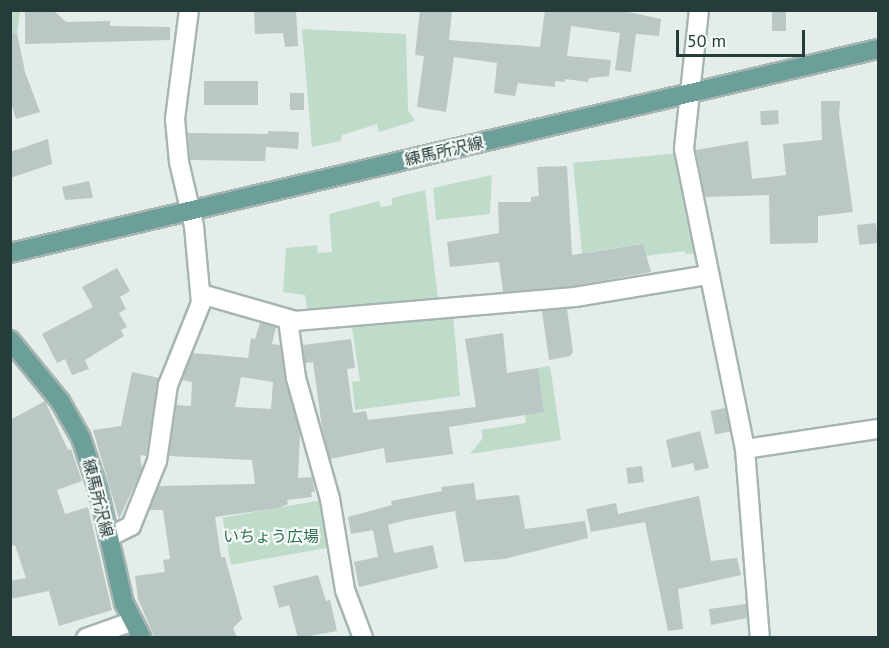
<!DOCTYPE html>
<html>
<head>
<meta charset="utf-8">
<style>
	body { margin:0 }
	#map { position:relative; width:889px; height:648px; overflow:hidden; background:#e4edea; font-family:"PT Sans","Noto Sans JP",sans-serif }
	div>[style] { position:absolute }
	.green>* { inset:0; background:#bfdccb; transform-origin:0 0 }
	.building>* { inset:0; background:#bac7c4; transform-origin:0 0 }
	.roads { filter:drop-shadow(2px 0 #a7b5b2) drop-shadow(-2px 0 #a7b5b2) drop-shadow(0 2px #a7b5b2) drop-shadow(0 -2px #a7b5b2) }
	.minor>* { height:18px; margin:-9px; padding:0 9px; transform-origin:9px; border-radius:9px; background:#fff }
	.primary>* { height:18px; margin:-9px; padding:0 9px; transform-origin:9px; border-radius:9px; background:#6d9f99 }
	span { translate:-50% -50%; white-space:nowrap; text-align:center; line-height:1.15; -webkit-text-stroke:4.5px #f5f9f8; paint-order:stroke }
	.street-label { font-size:16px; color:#253d3a }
	.park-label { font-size:16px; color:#327154 }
	.frame { position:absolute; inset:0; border:12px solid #253d3a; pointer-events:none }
	.scale { position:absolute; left:676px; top:30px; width:129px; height:27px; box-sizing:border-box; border:3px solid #253d3a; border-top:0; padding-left:8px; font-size:18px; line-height:21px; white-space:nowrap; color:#253d3a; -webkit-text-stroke:4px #f5f9f8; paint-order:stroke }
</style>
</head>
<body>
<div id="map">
	<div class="green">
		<i style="clip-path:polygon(10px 11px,20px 11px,17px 34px,11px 35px)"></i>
		<i style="clip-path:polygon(302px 29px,406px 34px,408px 110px,415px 121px,379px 132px,377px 124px,342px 135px,341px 141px,312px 147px)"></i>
		<i style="clip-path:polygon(680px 153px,699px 253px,686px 254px,685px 251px,645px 256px,642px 244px,582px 253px,573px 163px)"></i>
		<i style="clip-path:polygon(492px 175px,490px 214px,436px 220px,433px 188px)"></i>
		<i style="clip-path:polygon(425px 190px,438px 298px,307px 310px,305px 295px,283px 292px,286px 248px,317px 245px,318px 253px,332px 252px,329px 214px,379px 201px,381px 207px,392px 205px,392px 198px)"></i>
		<i style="clip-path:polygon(453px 314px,460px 396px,355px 410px,352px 382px,360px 381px,351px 322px)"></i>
		<i style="clip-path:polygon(550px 366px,561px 440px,470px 454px,483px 438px,481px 430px,526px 423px,525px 414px,541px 412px,538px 368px)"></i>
		<i style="left:322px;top:500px;width:48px;height:101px;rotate:80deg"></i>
	</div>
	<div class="building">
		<i style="clip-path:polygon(25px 10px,53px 10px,66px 22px,110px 21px,110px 26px,170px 27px,170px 40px,25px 44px)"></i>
		<i style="clip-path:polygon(254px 10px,296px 10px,298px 46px,285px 47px,283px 33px,255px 34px)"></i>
		<i style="clip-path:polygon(420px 10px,452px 10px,449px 40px,540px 47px,545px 10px,619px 10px,661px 19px,659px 36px,636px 34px,631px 72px,615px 70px,620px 33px,571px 26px,567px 56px,611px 60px,609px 76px,589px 78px,588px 82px,565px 79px,565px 82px,555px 81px,555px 87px,518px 83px,515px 96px,494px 93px,497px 63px,454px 57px,446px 112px,417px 107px,424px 56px,415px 55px)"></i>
		<i style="left:772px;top:10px;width:14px;height:21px"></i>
		<i style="clip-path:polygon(17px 33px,25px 72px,40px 112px,16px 119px,10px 100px,10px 34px)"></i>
		<i style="left:204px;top:81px;width:54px;height:24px"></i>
		<i style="left:290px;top:93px;width:14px;height:17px"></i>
		<i style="clip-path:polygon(821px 101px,840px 101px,839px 115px,853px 212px,818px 216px,818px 243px,770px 244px,769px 195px,705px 197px,696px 150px,748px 141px,752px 179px,786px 175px,783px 144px,822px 140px)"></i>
		<i style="left:778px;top:110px;width:14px;height:18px;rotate:86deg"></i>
		<i style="clip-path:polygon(268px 131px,299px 132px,298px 149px,266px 147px,265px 161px,190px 160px,188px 133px,268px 134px)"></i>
		<i style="clip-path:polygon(48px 139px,52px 164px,10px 178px,10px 152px)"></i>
		<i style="clip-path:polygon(567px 166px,572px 255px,643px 244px,651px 272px,573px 286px,503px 292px,499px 262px,450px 267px,447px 242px,499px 233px,498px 202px,531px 202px,531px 197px,539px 196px,537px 167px)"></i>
		<i style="clip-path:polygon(89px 181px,93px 198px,65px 200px,62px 187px)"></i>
		<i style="left:876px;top:223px;width:20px;height:19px;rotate:84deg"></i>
		<i style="clip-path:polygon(117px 268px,130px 291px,120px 297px,126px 309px,119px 313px,127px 327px,121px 330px,124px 336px,85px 360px,89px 369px,72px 375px,65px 359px,57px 363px,42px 334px,93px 307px,82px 287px)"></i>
		<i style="clip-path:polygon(567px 309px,573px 352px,570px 356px,549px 360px,542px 311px)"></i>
		<i style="clip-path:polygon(evenodd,260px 323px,276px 327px,272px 344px,280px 345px,300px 434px,298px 478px,312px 477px,315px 492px,311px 492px,312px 497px,287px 500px,288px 504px,278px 508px,215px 517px,221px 557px,225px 557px,242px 619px,233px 628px,237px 638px,155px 638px,138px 599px,135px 576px,165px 572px,163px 560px,170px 559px,163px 510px,149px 510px,159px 486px,255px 484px,252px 460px,169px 456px,176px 405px,191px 406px,192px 382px,182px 380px,193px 353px,248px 358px,251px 338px,255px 339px,260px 323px,241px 377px,273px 382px,271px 409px,235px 407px,241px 377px)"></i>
		<i style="clip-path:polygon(503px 333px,507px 373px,538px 368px,544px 412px,449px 427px,453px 454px,386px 463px,384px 448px,330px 459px,322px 427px,313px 362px,305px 363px,303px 345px,351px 339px,355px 368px,347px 369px,353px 413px,366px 411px,368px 420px,476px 407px,465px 339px)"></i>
		<i style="clip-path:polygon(132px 372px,159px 378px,146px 456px,140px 455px,142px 469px,119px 519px,93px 430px,121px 426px)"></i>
		<i style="clip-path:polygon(45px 401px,68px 450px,71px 449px,82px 481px,57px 490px,65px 514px,88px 507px,112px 610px,59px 626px,49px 591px,10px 599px,10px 581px,26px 578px,15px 545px,10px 546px,10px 420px)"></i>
		<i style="left:725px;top:408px;width:24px;height:15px;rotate:78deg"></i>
		<i style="clip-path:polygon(700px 431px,709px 468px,695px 471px,693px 463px,672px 468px,666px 440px)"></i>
		<i style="left:642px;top:466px;width:16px;height:16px;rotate:83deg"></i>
		<i style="clip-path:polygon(474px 483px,476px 500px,519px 495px,525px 529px,585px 521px,588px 538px,504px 559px,464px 562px,455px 511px,406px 520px,388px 525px,394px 553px,433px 545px,438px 568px,359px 587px,354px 562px,378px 557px,373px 530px,351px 534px,348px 517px,392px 505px,391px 501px,442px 491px,441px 487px)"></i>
		<i style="clip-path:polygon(699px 496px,711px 561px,737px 558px,741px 575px,678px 589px,683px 629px,668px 631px,645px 522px,591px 532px,586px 509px,616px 503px,618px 514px)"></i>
		<i style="clip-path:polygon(318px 575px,326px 601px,330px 600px,337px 631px,298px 638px,289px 605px,279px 608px,273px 586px)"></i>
		<i style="clip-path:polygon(746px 604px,747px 618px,711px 625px,709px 609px)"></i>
	</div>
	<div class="roads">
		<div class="minor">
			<i style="left:699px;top:10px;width:140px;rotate:96.2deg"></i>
			<i style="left:684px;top:149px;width:306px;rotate:78.5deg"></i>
			<i style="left:745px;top:449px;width:190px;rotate:85.5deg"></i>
			<i style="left:201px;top:294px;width:98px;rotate:16deg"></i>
			<i style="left:295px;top:321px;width:281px;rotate:-4.9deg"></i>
			<i style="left:575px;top:297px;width:135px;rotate:-9.4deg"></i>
			<i style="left:288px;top:320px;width:59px;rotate:82.1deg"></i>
			<i style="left:296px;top:378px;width:126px;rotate:74.3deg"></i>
			<i style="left:330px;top:499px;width:92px;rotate:80.6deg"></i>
			<i style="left:345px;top:590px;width:51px;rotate:69.4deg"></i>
			<i style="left:745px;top:449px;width:134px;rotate:-8.6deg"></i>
			<i style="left:109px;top:537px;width:25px;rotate:-27deg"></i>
			<i style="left:131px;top:526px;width:70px;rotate:-68.2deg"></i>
			<i style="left:157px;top:461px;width:77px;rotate:-81.8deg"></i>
			<i style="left:168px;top:385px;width:88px;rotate:-68.1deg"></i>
			<i style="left:201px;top:303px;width:77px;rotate:-95.2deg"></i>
			<i style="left:194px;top:226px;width:66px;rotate:-103.2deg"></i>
			<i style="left:179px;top:162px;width:43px;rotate:-95.3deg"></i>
			<i style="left:175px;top:119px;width:110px;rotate:-82.7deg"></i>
			<i style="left:86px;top:638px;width:48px;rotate:-19.6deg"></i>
		</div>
		<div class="primary">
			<i style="left:10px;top:253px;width:892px;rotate:-13.23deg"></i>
			<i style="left:10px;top:340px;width:79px;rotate:50.7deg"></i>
			<i style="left:60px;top:401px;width:43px;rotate:60.4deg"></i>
			<i style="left:81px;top:438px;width:54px;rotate:71.6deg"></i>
			<i style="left:98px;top:489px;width:117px;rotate:77.2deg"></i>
			<i style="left:124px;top:603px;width:39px;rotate:63deg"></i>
		</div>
	</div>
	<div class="street-label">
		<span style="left:444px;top:151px;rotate:-13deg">練馬所沢線</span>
		<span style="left:98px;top:498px;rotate:76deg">練馬所沢線</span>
	</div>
	<div class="park-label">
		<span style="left:271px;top:536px">いちょう広場</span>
	</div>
	<div class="frame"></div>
	<div class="scale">50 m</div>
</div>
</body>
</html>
